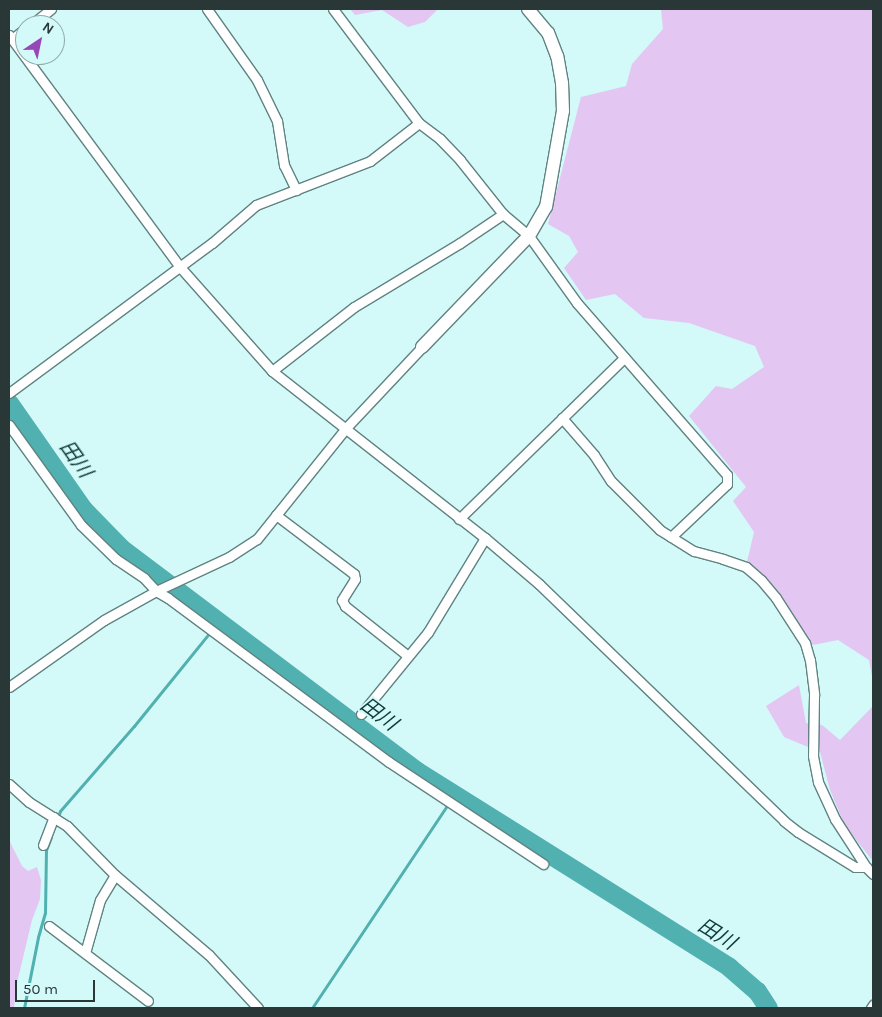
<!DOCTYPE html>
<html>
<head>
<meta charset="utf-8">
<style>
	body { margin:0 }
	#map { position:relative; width:882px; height:1017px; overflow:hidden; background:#d3f9f8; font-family:Karla,"Noto Sans JP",sans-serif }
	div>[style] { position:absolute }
	.green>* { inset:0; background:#e4c6f3 }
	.stream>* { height:3px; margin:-1.5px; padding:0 1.5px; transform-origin:1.5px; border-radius:1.5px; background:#50b1b0 }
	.river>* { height:19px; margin:-9.5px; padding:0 9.5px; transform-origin:9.5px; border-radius:9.5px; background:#50b1b0 }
	.roads { filter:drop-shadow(1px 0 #608382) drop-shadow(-1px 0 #608382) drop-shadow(0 1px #608382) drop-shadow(0 -1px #608382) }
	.street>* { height:9px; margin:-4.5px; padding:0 4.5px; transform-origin:4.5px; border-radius:4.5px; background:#fff }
	.secondary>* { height:12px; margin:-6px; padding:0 6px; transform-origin:6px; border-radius:6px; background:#fff }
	span { translate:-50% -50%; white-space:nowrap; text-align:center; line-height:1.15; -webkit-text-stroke:4px #d3f9f8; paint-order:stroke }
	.water-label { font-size:20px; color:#0c3b3a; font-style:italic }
	.frame { position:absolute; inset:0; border:10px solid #293737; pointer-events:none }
	.north { position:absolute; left:15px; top:15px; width:50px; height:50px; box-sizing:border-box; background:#d3f9f8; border:1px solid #8fabab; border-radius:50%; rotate:34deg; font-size:14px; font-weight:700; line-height:20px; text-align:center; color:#293737 }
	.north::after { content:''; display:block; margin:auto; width:18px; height:22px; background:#9747b7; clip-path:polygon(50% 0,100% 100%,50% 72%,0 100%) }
	.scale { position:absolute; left:15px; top:980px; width:80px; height:22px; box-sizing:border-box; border:2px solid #293737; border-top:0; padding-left:6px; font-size:15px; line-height:18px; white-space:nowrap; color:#293737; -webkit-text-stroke:4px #d3f9f8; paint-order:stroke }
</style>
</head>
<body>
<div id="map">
	<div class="green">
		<i style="clip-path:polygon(350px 9px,438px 9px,425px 22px,408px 27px,382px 10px,355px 15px)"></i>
		<i style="clip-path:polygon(661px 9px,873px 9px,873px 682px,869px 660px,838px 640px,813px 645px,783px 601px,746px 566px,754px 532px,733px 501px,746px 487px,689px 416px,716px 386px,732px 389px,764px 367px,755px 346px,689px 323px,644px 318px,615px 294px,586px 300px,564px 268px,578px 252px,569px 236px,548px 224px,581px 97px,626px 86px,632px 64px,663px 29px)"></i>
		<i style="clip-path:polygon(799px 685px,806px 723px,822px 725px,840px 740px,873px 706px,873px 861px,845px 826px,830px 790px,820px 752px,784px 737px,766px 706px)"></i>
		<i style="clip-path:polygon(9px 840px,22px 866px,28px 871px,37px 867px,41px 880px,40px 899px,32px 920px,16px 987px,14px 1008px,9px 1008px)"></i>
	</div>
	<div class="stream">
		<i style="left:58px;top:817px;width:6px;rotate:-72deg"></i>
		<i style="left:60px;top:811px;width:113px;rotate:-49deg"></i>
		<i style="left:134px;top:726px;width:135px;rotate:-51deg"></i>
		<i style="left:24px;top:1008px;width:72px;rotate:-78.8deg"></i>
		<i style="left:38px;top:937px;width:25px;rotate:-74deg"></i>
		<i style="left:45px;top:913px;width:63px;rotate:-89.1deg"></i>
		<i style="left:46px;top:850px;width:14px;rotate:-69deg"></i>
		<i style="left:312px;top:1008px;width:256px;rotate:-56.3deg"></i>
	</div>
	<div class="river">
		<i style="left:9px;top:403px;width:129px;rotate:55.1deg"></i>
		<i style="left:83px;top:509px;width:54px;rotate:45.7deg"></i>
		<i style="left:121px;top:548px;width:371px;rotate:37deg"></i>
		<i style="left:417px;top:771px;width:368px;rotate:32.1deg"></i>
		<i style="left:729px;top:967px;width:37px;rotate:41deg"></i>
		<i style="left:757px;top:991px;width:20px;rotate:57deg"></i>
	</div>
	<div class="roads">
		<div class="street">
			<i style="left:207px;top:9px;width:87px;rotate:54.8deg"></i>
			<i style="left:257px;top:80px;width:46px;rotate:64deg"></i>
			<i style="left:277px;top:121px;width:45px;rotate:81deg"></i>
			<i style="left:284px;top:165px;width:28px;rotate:64deg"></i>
			<i style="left:333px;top:9px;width:143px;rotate:53deg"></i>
			<i style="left:419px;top:123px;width:26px;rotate:37deg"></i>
			<i style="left:440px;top:139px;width:29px;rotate:46deg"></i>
			<i style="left:460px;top:160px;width:69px;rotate:51.5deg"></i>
			<i style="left:503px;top:214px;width:34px;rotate:40deg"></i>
			<i style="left:529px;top:236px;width:82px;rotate:54.4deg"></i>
			<i style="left:577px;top:303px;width:228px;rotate:48.9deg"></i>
			<i style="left:727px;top:475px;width:9px;rotate:90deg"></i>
			<i style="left:727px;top:484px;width:77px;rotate:136.6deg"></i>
			<i style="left:31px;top:25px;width:26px;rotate:-39deg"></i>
			<i style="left:9px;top:35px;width:288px;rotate:53.6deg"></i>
			<i style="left:180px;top:267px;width:139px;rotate:48.5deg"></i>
			<i style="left:272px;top:371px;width:271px;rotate:38.1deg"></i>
			<i style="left:485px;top:538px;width:71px;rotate:40.4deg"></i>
			<i style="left:539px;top:584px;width:341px;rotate:44deg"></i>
			<i style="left:784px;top:821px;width:18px;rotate:38deg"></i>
			<i style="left:798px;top:832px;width:67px;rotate:31.6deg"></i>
			<i style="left:855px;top:867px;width:11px"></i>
			<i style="left:866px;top:867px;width:10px;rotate:45deg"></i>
			<i style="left:12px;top:39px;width:16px;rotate:-38deg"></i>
			<i style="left:272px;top:371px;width:104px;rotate:-38deg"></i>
			<i style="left:354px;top:307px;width:124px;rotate:-31.1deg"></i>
			<i style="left:460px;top:243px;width:52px;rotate:-34deg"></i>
			<i style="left:9px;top:393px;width:252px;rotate:-36.5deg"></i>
			<i style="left:212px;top:243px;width:58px;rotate:-40.8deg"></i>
			<i style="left:256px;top:205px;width:122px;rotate:-21.1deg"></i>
			<i style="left:370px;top:161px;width:62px;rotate:-37.8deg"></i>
			<i style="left:562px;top:418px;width:49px;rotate:49.1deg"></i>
			<i style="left:594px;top:455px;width:31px;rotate:57deg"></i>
			<i style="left:611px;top:481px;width:69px;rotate:45deg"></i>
			<i style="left:660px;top:530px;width:40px;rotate:32deg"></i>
			<i style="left:694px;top:551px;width:30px;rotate:15deg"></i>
			<i style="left:723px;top:559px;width:24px;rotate:19deg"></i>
			<i style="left:746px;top:567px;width:20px;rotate:41deg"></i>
			<i style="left:761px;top:580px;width:23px;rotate:50deg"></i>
			<i style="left:776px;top:598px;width:54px;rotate:57.2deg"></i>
			<i style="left:805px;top:643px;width:18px;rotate:74deg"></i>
			<i style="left:810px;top:660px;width:35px;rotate:83deg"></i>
			<i style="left:814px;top:695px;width:61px;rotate:90.9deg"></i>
			<i style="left:813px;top:756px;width:26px;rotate:79deg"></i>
			<i style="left:818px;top:782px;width:41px;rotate:65.3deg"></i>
			<i style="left:835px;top:819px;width:57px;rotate:57.1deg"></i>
			<i style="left:9px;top:425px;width:123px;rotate:54.2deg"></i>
			<i style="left:81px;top:525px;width:49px;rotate:44.2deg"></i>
			<i style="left:116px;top:559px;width:34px;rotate:34deg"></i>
			<i style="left:144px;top:578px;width:18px;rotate:47deg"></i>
			<i style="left:156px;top:591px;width:14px;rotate:30deg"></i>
			<i style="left:168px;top:598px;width:275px;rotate:36.6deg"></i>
			<i style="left:389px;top:762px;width:185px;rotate:33.5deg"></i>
			<i style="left:276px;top:515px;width:98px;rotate:37.1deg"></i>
			<i style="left:354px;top:574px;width:5px;rotate:79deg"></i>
			<i style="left:355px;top:579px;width:25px;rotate:122deg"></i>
			<i style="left:342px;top:600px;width:7px;rotate:63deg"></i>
			<i style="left:345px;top:606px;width:80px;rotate:38.4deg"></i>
			<i style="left:459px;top:519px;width:231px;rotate:-44.3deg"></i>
			<i style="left:9px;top:687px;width:116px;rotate:-35.2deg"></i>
			<i style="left:104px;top:620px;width:60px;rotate:-29.1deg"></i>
			<i style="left:156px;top:591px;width:81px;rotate:-25deg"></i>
			<i style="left:229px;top:557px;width:33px;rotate:-33deg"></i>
			<i style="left:257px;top:539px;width:141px;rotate:-51.3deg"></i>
			<i style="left:345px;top:429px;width:112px;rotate:-46.8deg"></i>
			<i style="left:361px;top:714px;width:106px;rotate:-50.7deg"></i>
			<i style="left:428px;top:632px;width:110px;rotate:-58.8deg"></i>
			<i style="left:9px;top:784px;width:27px;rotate:42deg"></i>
			<i style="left:29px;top:802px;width:45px;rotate:32.3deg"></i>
			<i style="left:67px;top:826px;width:69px;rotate:45.6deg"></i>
			<i style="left:115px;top:875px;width:123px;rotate:40.4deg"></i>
			<i style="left:209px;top:955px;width:72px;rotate:47.2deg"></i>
			<i style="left:43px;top:845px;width:30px;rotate:-69deg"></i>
			<i style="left:49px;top:926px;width:124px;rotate:37.1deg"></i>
			<i style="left:85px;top:953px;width:55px;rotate:-74.2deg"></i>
			<i style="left:100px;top:900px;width:29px;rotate:-59deg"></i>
			<i style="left:871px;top:1008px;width:4px;rotate:-56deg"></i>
		</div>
		<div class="secondary">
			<i style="left:422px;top:347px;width:154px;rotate:-46.1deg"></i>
			<i style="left:529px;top:236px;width:34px;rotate:-60deg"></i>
			<i style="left:546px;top:207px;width:97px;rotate:-80deg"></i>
			<i style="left:563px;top:111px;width:28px;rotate:-92deg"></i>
			<i style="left:562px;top:83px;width:27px;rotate:-100deg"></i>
			<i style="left:557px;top:56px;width:25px;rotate:-111deg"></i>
			<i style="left:548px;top:33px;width:31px;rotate:-130deg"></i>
		</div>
	</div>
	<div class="water-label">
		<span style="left:76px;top:459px;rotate:55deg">田川</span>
		<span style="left:379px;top:714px;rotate:37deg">田川</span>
		<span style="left:717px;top:934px;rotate:32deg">田川</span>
	</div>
	<div class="frame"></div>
	<div class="north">N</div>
	<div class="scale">50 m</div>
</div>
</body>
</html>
